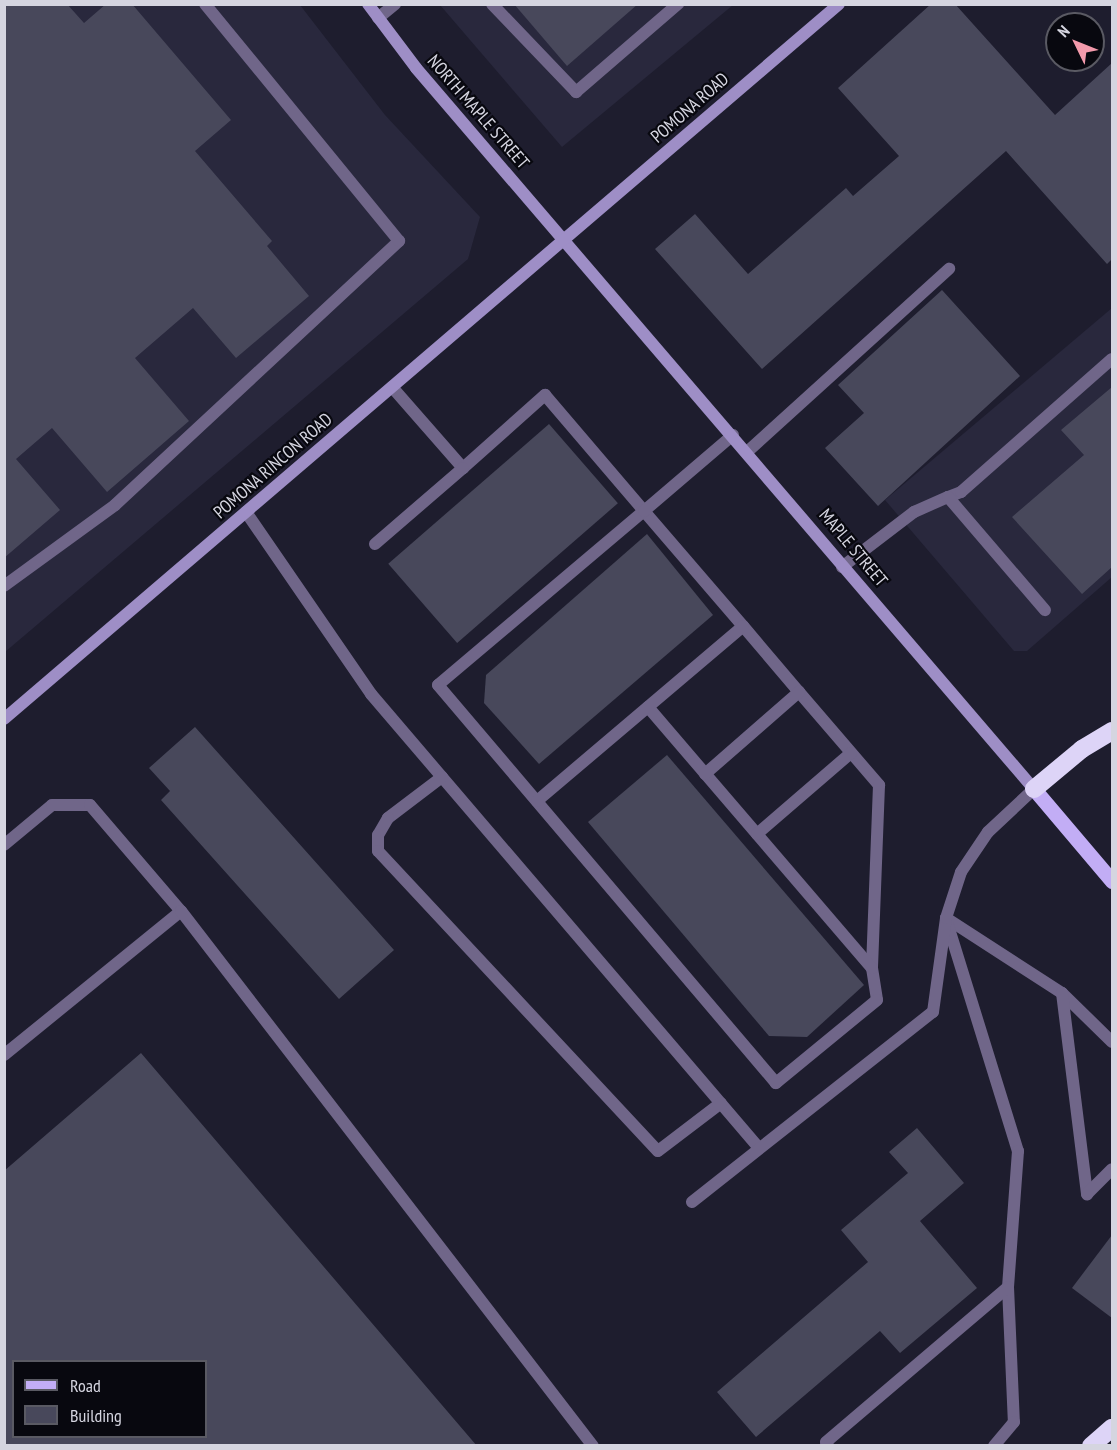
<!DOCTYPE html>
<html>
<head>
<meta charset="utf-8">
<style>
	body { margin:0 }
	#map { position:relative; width:1117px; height:1450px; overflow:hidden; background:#1e1d2e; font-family:"PT Sans Narrow",sans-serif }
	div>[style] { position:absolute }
	.built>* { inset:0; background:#29283d }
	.building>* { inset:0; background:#48485b; transform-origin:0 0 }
	.lane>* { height:12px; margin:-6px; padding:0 6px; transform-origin:6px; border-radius:6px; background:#706689 }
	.secondary>* { height:12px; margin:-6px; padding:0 6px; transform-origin:6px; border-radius:6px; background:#9e8ec6 }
	.primary>* { height:15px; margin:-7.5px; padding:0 7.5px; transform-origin:7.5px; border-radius:7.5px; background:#c2adf5 }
	.highway>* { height:18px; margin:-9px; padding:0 9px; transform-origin:9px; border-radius:9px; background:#ddd4f7 }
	span { translate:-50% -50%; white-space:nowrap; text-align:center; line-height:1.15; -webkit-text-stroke:4.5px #08080f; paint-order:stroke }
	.street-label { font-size:18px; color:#d5d5e0 }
	.frame { position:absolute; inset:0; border:6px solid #d5d5e0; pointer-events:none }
	.legend { position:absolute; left:12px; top:1360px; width:195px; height:78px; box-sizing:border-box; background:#08080f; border:2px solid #5a5a63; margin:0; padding:8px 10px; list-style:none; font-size:18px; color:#d5d5e0 }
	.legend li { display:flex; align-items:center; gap:12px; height:30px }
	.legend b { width:30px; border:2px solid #5a5a63 }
	.north { position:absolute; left:1045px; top:12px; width:60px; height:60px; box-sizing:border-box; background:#08080f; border:2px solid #5a5a63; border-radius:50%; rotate:313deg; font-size:16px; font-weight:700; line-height:24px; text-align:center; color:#d5d5e0 }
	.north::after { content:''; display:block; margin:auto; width:21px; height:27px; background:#f39aac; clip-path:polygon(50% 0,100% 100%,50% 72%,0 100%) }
</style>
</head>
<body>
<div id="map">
	<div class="built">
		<i style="clip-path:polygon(5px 5px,300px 5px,385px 115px,480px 217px,468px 259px,5px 652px)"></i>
		<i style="clip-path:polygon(440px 5px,733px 5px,562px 147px)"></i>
		<i style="clip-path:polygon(1112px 308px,1112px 577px,1027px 651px,1014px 651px,885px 500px)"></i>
	</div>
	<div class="building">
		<i style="clip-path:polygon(4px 4px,67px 4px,84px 23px,106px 4px,132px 4px,231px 120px,195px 151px,272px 241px,267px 246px,309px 296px,236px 358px,193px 308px,135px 358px,189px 421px,107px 492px,52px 428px,16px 459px,60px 510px,4px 558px)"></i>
		<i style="clip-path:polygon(514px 4px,638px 4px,567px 66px)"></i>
		<i style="clip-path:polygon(931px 4px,955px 4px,1055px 115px,1112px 63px,1112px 259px,1107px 264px,1006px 151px,762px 369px,655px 249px,695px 214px,748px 274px,846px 188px,853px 196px,899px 156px,838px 88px)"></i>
		<i style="clip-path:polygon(942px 290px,1020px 376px,878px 506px,825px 448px,864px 413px,838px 385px)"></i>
		<i style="clip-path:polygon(1112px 387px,1112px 567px,1082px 594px,1012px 517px,1084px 455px,1061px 430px)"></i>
		<i style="left:549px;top:424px;width:105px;height:213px;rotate:49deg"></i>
		<i style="clip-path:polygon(647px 534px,713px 615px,539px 764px,484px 703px,486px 675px)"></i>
		<i style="clip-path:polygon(195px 727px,394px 950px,339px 999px,161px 800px,170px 791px,149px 768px)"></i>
		<i style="clip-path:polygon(667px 755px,864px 985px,807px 1037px,769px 1036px,588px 822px)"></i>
		<i style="clip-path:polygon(evenodd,141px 1053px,477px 1446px,4px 1446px,4px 1171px,141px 1053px,14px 1362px,206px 1362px,206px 1436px,14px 1436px,14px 1362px)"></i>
		<i style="clip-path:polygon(917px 1128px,964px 1183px,920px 1221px,977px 1288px,900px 1353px,880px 1331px,756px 1437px,717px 1392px,868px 1262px,841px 1230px,908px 1173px,889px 1152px)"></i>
		<i style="clip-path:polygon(1112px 1235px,1112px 1318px,1072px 1288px)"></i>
	</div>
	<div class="lane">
		<i style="left:492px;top:4px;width:122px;rotate:46.3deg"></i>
		<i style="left:576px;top:92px;width:135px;rotate:-40.8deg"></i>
		<i style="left:378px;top:18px;width:22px;rotate:-39deg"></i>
		<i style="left:392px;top:387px;width:108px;rotate:48.8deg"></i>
		<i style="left:463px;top:468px;width:110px;rotate:-41.7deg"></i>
		<i style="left:545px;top:395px;width:153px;rotate:49.5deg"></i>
		<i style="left:644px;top:511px;width:152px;rotate:49.3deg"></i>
		<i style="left:743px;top:626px;width:87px;rotate:49.7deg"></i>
		<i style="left:799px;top:692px;width:123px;rotate:49.3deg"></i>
		<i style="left:879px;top:785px;width:183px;rotate:92.2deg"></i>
		<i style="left:872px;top:968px;width:32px;rotate:81deg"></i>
		<i style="left:877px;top:1000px;width:131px;rotate:140.6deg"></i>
		<i style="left:776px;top:1083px;width:522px;rotate:-130.34deg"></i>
		<i style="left:438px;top:685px;width:270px;rotate:-40.2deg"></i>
		<i style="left:644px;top:511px;width:117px;rotate:-40.5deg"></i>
		<i style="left:747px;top:452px;width:273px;rotate:-42.2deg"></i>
		<i style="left:948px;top:497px;width:14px;rotate:-21deg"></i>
		<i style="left:961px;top:492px;width:201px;rotate:-41.4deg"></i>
		<i style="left:246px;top:512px;width:221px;rotate:55.5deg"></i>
		<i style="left:371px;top:694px;width:597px;rotate:49.48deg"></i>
		<i style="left:375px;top:544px;width:116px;rotate:-40.8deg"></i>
		<i style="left:842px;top:567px;width:91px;rotate:-37.4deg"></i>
		<i style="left:914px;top:512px;width:37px;rotate:-24deg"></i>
		<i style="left:948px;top:497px;width:149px;rotate:49.4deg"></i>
		<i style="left:4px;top:586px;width:137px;rotate:-36.1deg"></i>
		<i style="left:115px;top:505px;width:388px;rotate:-42.9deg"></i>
		<i style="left:399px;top:241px;width:306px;rotate:-129.3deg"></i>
		<i style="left:648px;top:707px;width:344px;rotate:49.4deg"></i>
		<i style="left:705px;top:774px;width:125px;rotate:-41.1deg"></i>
		<i style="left:442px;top:777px;width:68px;rotate:142.8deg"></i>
		<i style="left:388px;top:818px;width:20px;rotate:120deg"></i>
		<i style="left:378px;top:835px;width:16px;rotate:90deg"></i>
		<i style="left:378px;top:851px;width:410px;rotate:47deg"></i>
		<i style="left:658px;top:1151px;width:79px;rotate:-37.3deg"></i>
		<i style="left:537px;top:801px;width:270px;rotate:-40.3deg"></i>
		<i style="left:757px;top:834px;width:124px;rotate:-40.8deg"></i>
		<i style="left:4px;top:845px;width:62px;rotate:-39.8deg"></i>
		<i style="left:52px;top:805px;width:38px"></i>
		<i style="left:90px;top:805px;width:140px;rotate:49.4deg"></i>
		<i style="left:946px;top:918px;width:138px;rotate:32.9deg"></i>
		<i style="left:1062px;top:993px;width:70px;rotate:44.4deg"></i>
		<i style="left:947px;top:922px;width:240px;rotate:72.8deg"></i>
		<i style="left:1018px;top:1151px;width:136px;rotate:94.2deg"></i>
		<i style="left:1008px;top:1287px;width:135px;rotate:87.5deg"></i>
		<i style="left:1014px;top:1422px;width:31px;rotate:130deg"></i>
		<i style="left:1062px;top:993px;width:203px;rotate:82.9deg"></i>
		<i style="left:1087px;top:1194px;width:35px;rotate:-45deg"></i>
		<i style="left:4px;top:1055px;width:228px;rotate:-39.1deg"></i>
		<i style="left:181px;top:911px;width:675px;rotate:52.4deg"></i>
		<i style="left:692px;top:1202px;width:307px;rotate:-38.3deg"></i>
		<i style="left:933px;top:1012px;width:95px;rotate:-82.1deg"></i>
		<i style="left:946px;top:918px;width:48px;rotate:-71.9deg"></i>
		<i style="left:961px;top:872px;width:48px;rotate:-56deg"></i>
		<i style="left:988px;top:832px;width:63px;rotate:-43.1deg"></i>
		<i style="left:828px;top:1446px;width:4px;rotate:-117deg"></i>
		<i style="left:826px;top:1442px;width:239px;rotate:-40.4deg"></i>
	</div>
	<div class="secondary">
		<i style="left:368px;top:4px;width:80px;rotate:53.1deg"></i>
		<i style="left:416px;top:68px;width:950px;rotate:49.4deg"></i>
		<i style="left:4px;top:719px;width:1099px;rotate:-40.57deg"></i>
	</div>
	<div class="primary">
		<i style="left:1034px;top:789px;width:121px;rotate:49.7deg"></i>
	</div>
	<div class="highway">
		<i style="left:1034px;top:789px;width:62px;rotate:-39.8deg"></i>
		<i style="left:1082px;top:749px;width:35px;rotate:-31deg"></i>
		<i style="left:1091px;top:1446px;width:28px;rotate:-41deg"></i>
	</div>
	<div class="street-label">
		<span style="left:690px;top:108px;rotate:-41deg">POMONA ROAD</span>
		<span style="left:478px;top:112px;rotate:49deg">NORTH MAPLE STREET</span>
		<span style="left:273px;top:466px;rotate:-41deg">POMONA RINCON ROAD</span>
		<span style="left:853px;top:548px;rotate:50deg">MAPLE STREET</span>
	</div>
	<div class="frame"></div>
	<ul class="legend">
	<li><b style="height:8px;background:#c2adf5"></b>Road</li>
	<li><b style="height:16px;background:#48485b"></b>Building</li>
	</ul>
	<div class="north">N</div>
</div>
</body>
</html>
